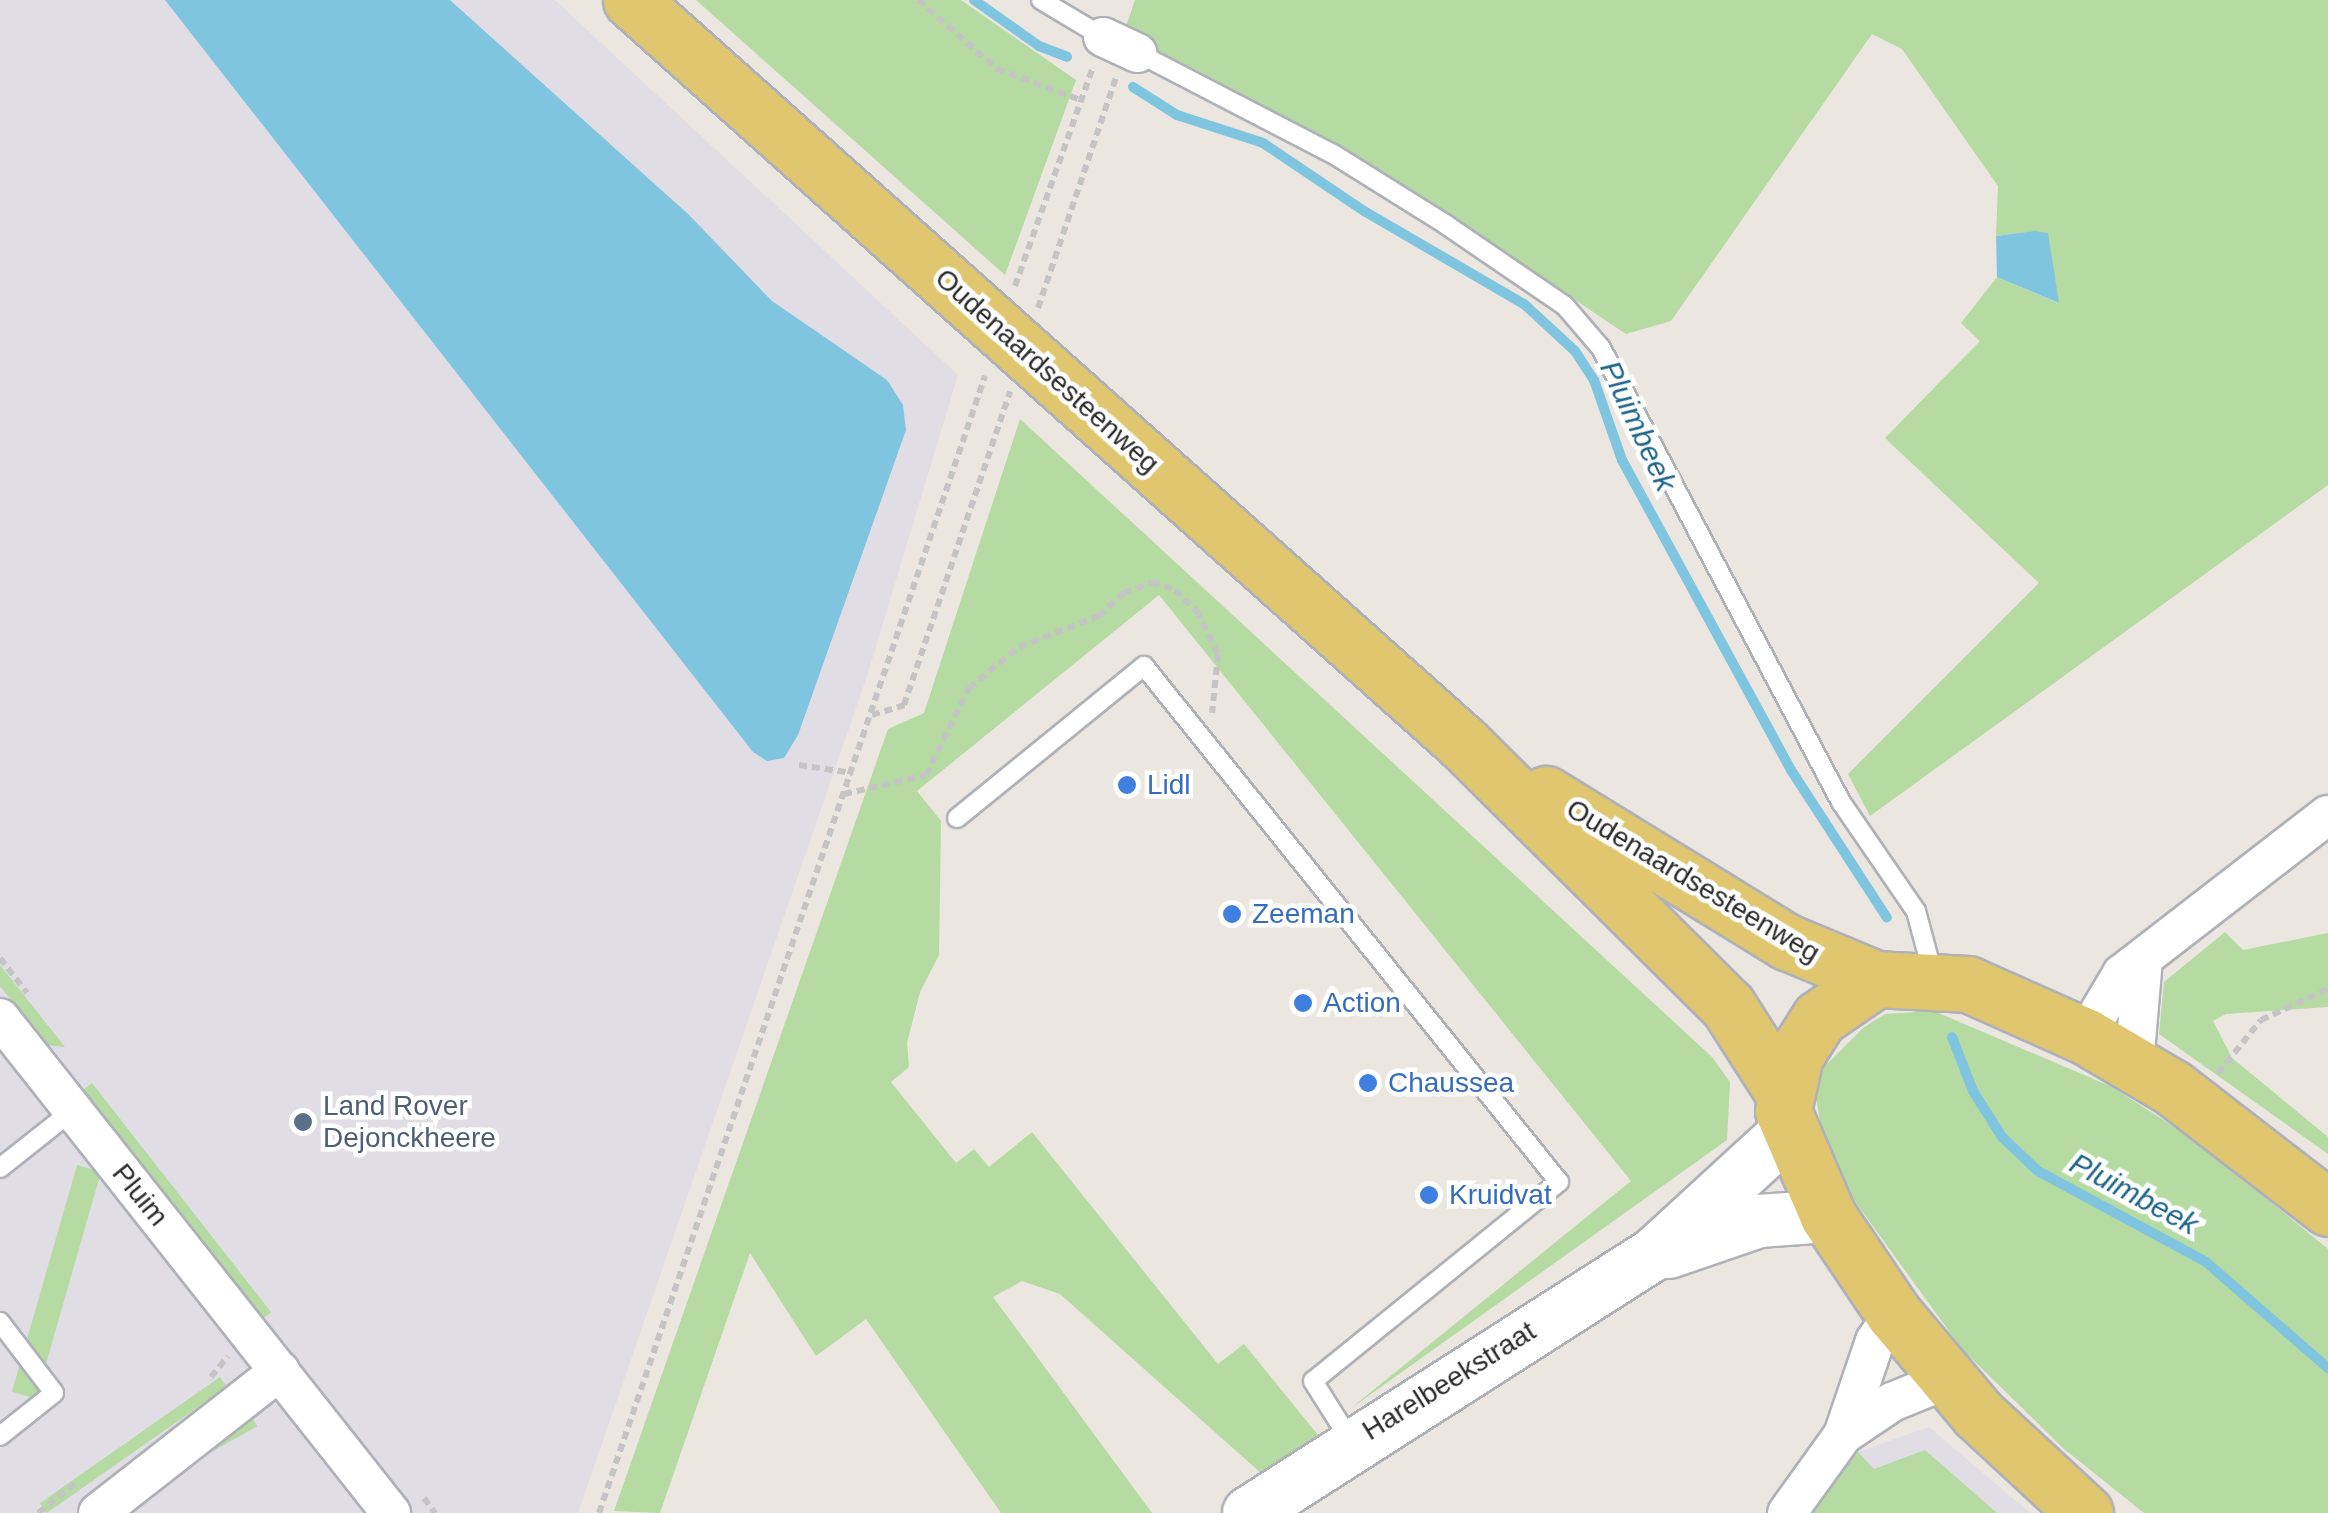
<!DOCTYPE html>
<html>
<head>
<meta charset="utf-8">
<style>
	body { margin:0 }
	#map { position:relative; width:2328px; height:1513px; overflow:hidden; background:#ebe6df; font-family:Arial,sans-serif }
	div>[style] { position:absolute }
	.industrial>* { inset:0; background:#e0dee4 }
	.green>* { inset:0; background:#b5daa2; transform-origin:0 0 }
	.water>* { inset:0; background:#7fc5e0 }
	.stream>* { height:10px; margin:-5px; padding:0 5px; transform-origin:5px; border-radius:5px; background:#7fc5e0 }
	.path>* { height:6px; margin-top:-3px; transform-origin:0; background:repeating-linear-gradient(90deg,#c4c4c4 0 8px,transparent 0 13px) }
	.roads { filter:drop-shadow(2px 0 #afb1b9) drop-shadow(-2px 0 #afb1b9) drop-shadow(0 2px #afb1b9) drop-shadow(0 -2px #afb1b9) }
	.lane>* { height:18px; margin:-9px; padding:0 9px; transform-origin:9px; border-radius:9px; background:#fff }
	.street>* { height:38px; margin:-19px; padding:0 19px; transform-origin:19px; border-radius:19px; background:#fff }
	.secondary>* { height:52px; margin:-26px; padding:0 26px; transform-origin:26px; border-radius:26px; background:#fff }
	.primary>* { height:55px; margin:-27.5px; padding:0 27.5px; transform-origin:27.5px; border-radius:27.5px; background:#dfc66f }
	.dots>* { width:28px; height:28px; translate:-50% -50%; box-sizing:border-box; border:5px solid #fff; border-radius:50% }
	span { translate:-50% -50%; white-space:nowrap; text-align:center; line-height:1.15; -webkit-text-stroke:9px #fff; paint-order:stroke }
	.street-label { font-size:28px; color:#2b2b2b }
	.shop-label { font-size:28px; color:#366cbe }
	.left { translate:0 -50%; text-align:left }
	.service-label { font-size:28px; color:#4e5e75 }
	.water-label { font-size:30px; color:#1e658b; font-style:italic }
</style>
</head>
<body>
<div id="map">
	<div class="industrial">
		<i style="clip-path:polygon(0 0,555px 0,958px 375px,867px 676px,578px 1513px,0 1513px)"></i>
		<i style="clip-path:polygon(1929px 1427px,2030px 1513px,1810px 1513px,1858px 1452px)"></i>
	</div>
	<div class="green">
		<i style="clip-path:polygon(696px 0,961px 0,1076px 80px,1005px 275px)"></i>
		<i style="clip-path:polygon(1135px 0,2328px 0,2328px 485px,1870px 816px,1848px 774px,2039px 583px,1885px 438px,1980px 341px,1961px 323px,1997px 277px,2058px 303px,2034px 231px,1996px 236px,1998px 186px,1902px 49px,1872px 34px,1671px 321px,1626px 334px,1432px 204px,1124px 32px)"></i>
		<i style="clip-path:polygon(1020px 419px,1712px 1057px,1730px 1082px,1727px 1140px,1350px 1409px,1631px 1181px,1159px 595px,917px 791px,941px 821px,939px 955px,920px 992px,907px 1043px,909px 1067px,891px 1082px,956px 1163px,974px 1149px,989px 1167px,1032px 1132px,1218px 1364px,1244px 1344px,1318px 1435px,1262px 1474px,1060px 1294px,1022px 1281px,993px 1297px,1152px 1513px,1001px 1513px,866px 1319px,816px 1356px,750px 1253px,660px 1513px,614px 1511px,888px 729px,924px 713px)"></i>
		<i style="clip-path:polygon(2225px 932px,2243px 950px,2328px 933px,2328px 1007px,2226px 1014px,2213px 1021px,2232px 1058px,2328px 1137px,2328px 1154px,2159px 1034px,2164px 982px)"></i>
		<i style="clip-path:polygon(0 965px,65px 1047px,46px 1045px,0 986px)"></i>
		<i style="clip-path:polygon(1934px 1011px,2112px 1087px,2199px 1143px,2328px 1249px,2328px 1513px,2144px 1513px,2063px 1448px,1962px 1349px,1851px 1196px,1824px 1146px,1816px 1097px,1824px 1067px,1863px 1028px,1885px 1014px)"></i>
		<i style="left:92px;top:1083px;width:291px;height:18px;rotate:52deg"></i>
		<i style="left:77px;top:1165px;width:25px;height:236px;rotate:16deg"></i>
		<i style="left:220px;top:1377px;width:12px;height:220px;rotate:55deg"></i>
		<i style="left:251px;top:1415px;width:13px;height:158px;rotate:61deg"></i>
		<i style="clip-path:polygon(1925px 1450px,1997px 1513px,1810px 1513px,1858px 1452px,1874px 1469px)"></i>
	</div>
	<div class="water">
		<i style="clip-path:polygon(165px 0,450px 0,688px 214px,772px 301px,887px 380px,903px 405px,906px 430px,798px 735px,784px 758px,767px 761px,753px 752px)"></i>
		<i style="clip-path:polygon(2034px 231px,2048px 233px,2059px 303px,1997px 277px,1996px 236px)"></i>
	</div>
	<div class="stream">
		<i style="left:974px;top:0;width:80px;rotate:35.3deg"></i>
		<i style="left:1039px;top:46px;width:30px;rotate:21deg"></i>
		<i style="left:1133px;top:87px;width:52px;rotate:32.5deg"></i>
		<i style="left:1177px;top:115px;width:90px;rotate:18deg"></i>
		<i style="left:1263px;top:143px;width:122px;rotate:34deg"></i>
		<i style="left:1364px;top:211px;width:185px;rotate:30.2deg"></i>
		<i style="left:1524px;top:304px;width:69px;rotate:42.7deg"></i>
		<i style="left:1575px;top:351px;width:35px;rotate:57deg"></i>
		<i style="left:1594px;top:380px;width:85px;rotate:70.7deg"></i>
		<i style="left:1622px;top:460px;width:353px;rotate:61.4deg"></i>
		<i style="left:1791px;top:770px;width:176px;rotate:57deg"></i>
		<i style="left:1952px;top:1037px;width:58px;rotate:68.7deg"></i>
		<i style="left:1973px;top:1091px;width:54px;rotate:57.8deg"></i>
		<i style="left:2002px;top:1137px;width:50px;rotate:43.4deg"></i>
		<i style="left:2038px;top:1171px;width:191px;rotate:28.4deg"></i>
		<i style="left:2206px;top:1262px;width:162px;rotate:41deg"></i>
	</div>
	<div class="path">
		<i style="left:918px;top:0;width:105px;rotate:41.1deg"></i>
		<i style="left:997px;top:69px;width:90px;rotate:20.3deg"></i>
		<i style="left:1015px;top:286px;width:232px;rotate:-70.4deg"></i>
		<i style="left:1038px;top:308px;width:243px;rotate:-71.3deg"></i>
		<i style="left:872px;top:715px;width:34px;rotate:-17deg"></i>
		<i style="left:904px;top:705px;width:331px;rotate:-71.3deg"></i>
		<i style="left:799px;top:765px;width:54px;rotate:8.6deg"></i>
		<i style="left:844px;top:794px;width:84px;rotate:-13deg"></i>
		<i style="left:926px;top:775px;width:97px;rotate:-63.7deg"></i>
		<i style="left:969px;top:688px;width:65px;rotate:-39.4deg"></i>
		<i style="left:1019px;top:647px;width:86px;rotate:-21.2deg"></i>
		<i style="left:1099px;top:616px;width:34px;rotate:-43deg"></i>
		<i style="left:1124px;top:593px;width:30px;rotate:-21deg"></i>
		<i style="left:1152px;top:582px;width:24px;rotate:19deg"></i>
		<i style="left:1175px;top:590px;width:30px;rotate:44deg"></i>
		<i style="left:1197px;top:611px;width:48px;rotate:64deg"></i>
		<i style="left:1218px;top:654px;width:59px;rotate:95.8deg"></i>
		<i style="left:0;top:958px;width:44px;rotate:52.4deg"></i>
		<i style="left:2218px;top:1073px;width:68px;rotate:-50.9deg"></i>
		<i style="left:2261px;top:1020px;width:74px;rotate:-24.8deg"></i>
		<i style="left:211px;top:1377px;width:27px;rotate:-51deg"></i>
		<i style="left:424px;top:1498px;width:19px;rotate:54deg"></i>
		<i style="left:38px;top:1513px;width:47px;rotate:-38.1deg"></i>
		<i style="left:599px;top:1513px;width:1201px;rotate:-71.25deg"></i>
	</div>
	<div class="roads">
		<div class="lane">
			<i style="left:1041px;top:0;width:72px;rotate:30.8deg"></i>
			<i style="left:1138px;top:53px;width:220px;rotate:27.4deg"></i>
			<i style="left:1333px;top:154px;width:132px;rotate:32deg"></i>
			<i style="left:1445px;top:224px;width:145px;rotate:34.3deg"></i>
			<i style="left:1565px;top:306px;width:55px;rotate:49.4deg"></i>
			<i style="left:1601px;top:348px;width:514px;rotate:62.14deg"></i>
			<i style="left:1841px;top:802px;width:132px;rotate:55.5deg"></i>
			<i style="left:1916px;top:911px;width:66px;rotate:75.1deg"></i>
			<i style="left:957px;top:818px;width:241px;rotate:-39.1deg"></i>
			<i style="left:1144px;top:666px;width:662px;rotate:51.19deg"></i>
			<i style="left:1559px;top:1182px;width:316px;rotate:141deg"></i>
			<i style="left:1313px;top:1381px;width:73px;rotate:57.8deg"></i>
			<i style="left:0;top:1168px;width:92px;rotate:-38.4deg"></i>
			<i style="left:0;top:1322px;width:89px;rotate:52.7deg"></i>
			<i style="left:54px;top:1393px;width:69px;rotate:141.5deg"></i>
		</div>
		<div class="street">
			<i style="left:1103px;top:37px;width:38px;rotate:25deg"></i>
			<i style="left:0;top:1018px;width:631px;rotate:51.69deg"></i>
			<i style="left:2085px;top:1036px;width:72px;rotate:-59.2deg"></i>
			<i style="left:2122px;top:974px;width:260px;rotate:-37.7deg"></i>
			<i style="left:2134px;top:1064px;width:104px;rotate:-85.1deg"></i>
			<i style="left:1843px;top:1435px;width:99px;rotate:-71.2deg"></i>
			<i style="left:1875px;top:1341px;width:33px;rotate:-55deg"></i>
			<i style="left:98px;top:1513px;width:231px;rotate:-38deg"></i>
			<i style="left:1787px;top:1513px;width:96px;rotate:-54.3deg"></i>
			<i style="left:1843px;top:1435px;width:59px;rotate:-34deg"></i>
			<i style="left:1892px;top:1402px;width:61px;rotate:-22.3deg"></i>
		</div>
		<div class="secondary">
			<i style="left:1669px;top:1252px;width:95px;rotate:-19deg"></i>
			<i style="left:1759px;top:1221px;width:69px;rotate:-4.1deg"></i>
			<i style="left:1249px;top:1513px;width:479px;rotate:-32.6deg"></i>
			<i style="left:1653px;top:1255px;width:182px;rotate:-42.5deg"></i>
		</div>
		<div class="primary">
			<i style="left:631px;top:0;width:1115px;rotate:41.77deg"></i>
			<i style="left:1463px;top:743px;width:373px;rotate:44.8deg"></i>
			<i style="left:1728px;top:1006px;width:102px;rotate:57.4deg"></i>
			<i style="left:1546px;top:794px;width:283px;rotate:31.6deg"></i>
			<i style="left:1787px;top:942px;width:96px;rotate:22.6deg"></i>
			<i style="left:2085px;top:1513px;width:146px;rotate:-137.2deg"></i>
			<i style="left:1978px;top:1414px;width:131px;rotate:-130deg"></i>
			<i style="left:1894px;top:1314px;width:118px;rotate:-124deg"></i>
			<i style="left:1828px;top:1216px;width:114px;rotate:-113.2deg"></i>
			<i style="left:1783px;top:1111px;width:56px;rotate:-77.7deg"></i>
			<i style="left:1795px;top:1056px;width:45px;rotate:-57.7deg"></i>
			<i style="left:1819px;top:1018px;width:69px;rotate:-34.4deg"></i>
			<i style="left:1876px;top:979px;width:92px;rotate:3.1deg"></i>
			<i style="left:1968px;top:984px;width:128px;rotate:24deg"></i>
			<i style="left:2085px;top:1036px;width:102px;rotate:30.6deg"></i>
			<i style="left:2173px;top:1088px;width:196px;rotate:37.7deg"></i>
		</div>
	</div>
	<div class="dots">
		<i style="left:1127px;top:785px;background:#3f7fe0"></i>
		<i style="left:1232px;top:914px;background:#3f7fe0"></i>
		<i style="left:1303px;top:1003px;background:#3f7fe0"></i>
		<i style="left:1368px;top:1083px;background:#3f7fe0"></i>
		<i style="left:303px;top:1122px;background:#5c6f8a"></i>
		<i style="left:1429px;top:1195px;background:#3f7fe0"></i>
	</div>
	<div class="street-label">
		<span style="left:1047px;top:371px;rotate:42deg">Oudenaardsesteenweg</span>
		<span style="left:1693px;top:881px;rotate:31deg">Oudenaardsesteenweg</span>
		<span style="left:140px;top:1195px;rotate:51deg">Pluim</span>
		<span style="left:1449px;top:1381px;rotate:-32deg">Harelbeekstraat</span>
	</div>
	<div class="shop-label">
		<span class="left" style="left:1147px;top:785px">Lidl</span>
		<span class="left" style="left:1252px;top:914px">Zeeman</span>
		<span class="left" style="left:1323px;top:1003px">Action</span>
		<span class="left" style="left:1388px;top:1083px">Chaussea</span>
		<span class="left" style="left:1449px;top:1195px">Kruidvat</span>
	</div>
	<div class="service-label">
		<span class="left" style="left:323px;top:1122px">Land Rover<br>Dejonckheere</span>
	</div>
	<div class="water-label">
		<span style="left:1638px;top:426px;rotate:65deg">Pluimbeek</span>
		<span style="left:2134px;top:1194px;rotate:28deg">Pluimbeek</span>
	</div>
</div>
</body>
</html>
